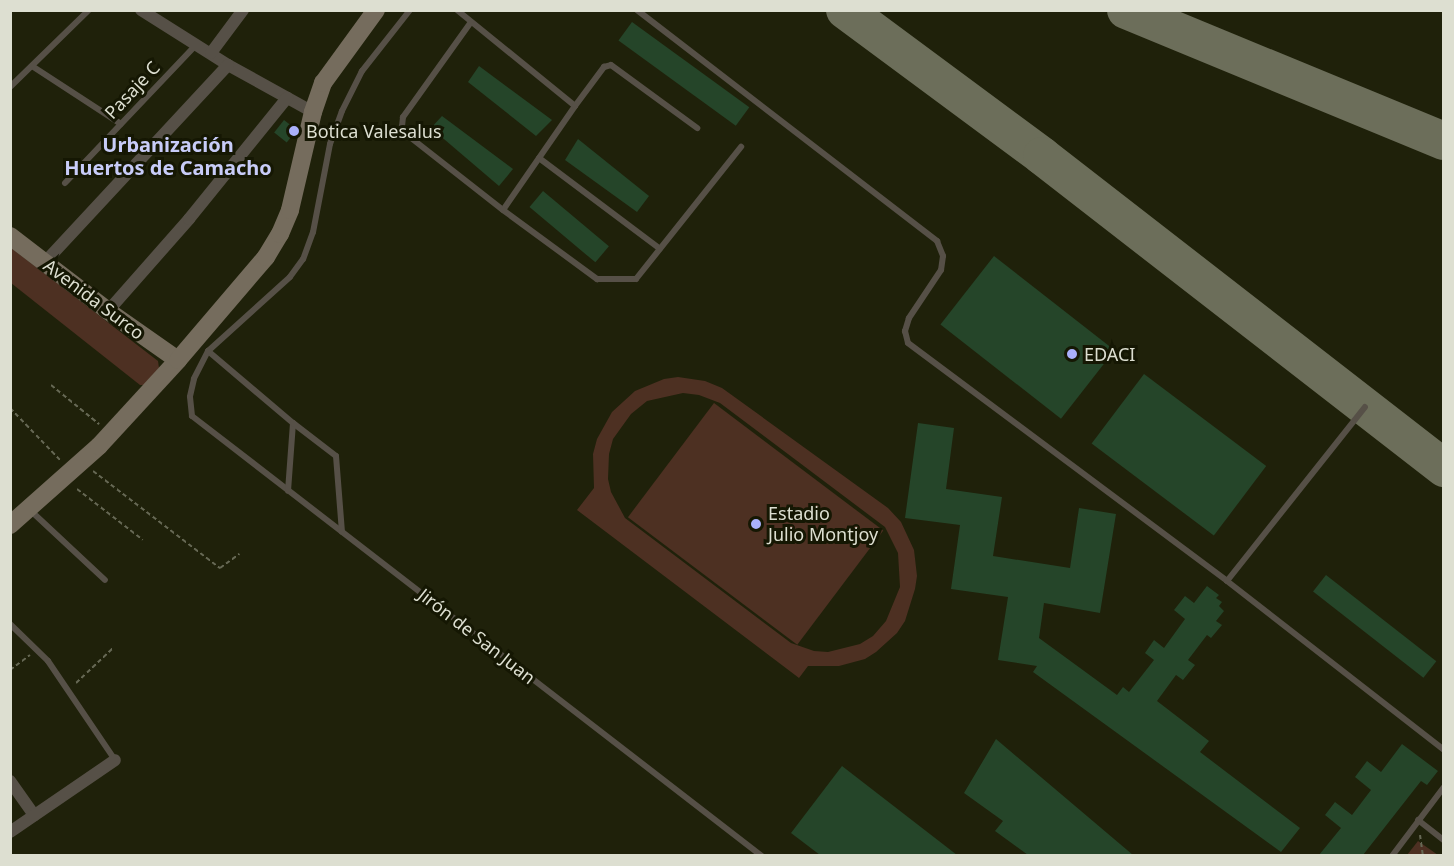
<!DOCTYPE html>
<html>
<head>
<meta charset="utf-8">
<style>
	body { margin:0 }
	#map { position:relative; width:1454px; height:866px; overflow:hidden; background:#1f210a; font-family:"Noto Sans",sans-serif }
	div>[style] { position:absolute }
	.green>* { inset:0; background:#4d3022; transform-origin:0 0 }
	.taxiway>* { height:38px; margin:-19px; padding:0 19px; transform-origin:19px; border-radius:19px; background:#6c6e5a }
	.building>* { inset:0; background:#254529; transform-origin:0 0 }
	.path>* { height:2px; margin-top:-1px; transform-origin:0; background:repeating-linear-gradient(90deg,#666854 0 4.5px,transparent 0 7.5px) }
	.lane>* { height:6px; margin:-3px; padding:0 3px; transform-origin:3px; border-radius:3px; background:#565047 }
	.street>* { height:12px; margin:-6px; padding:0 6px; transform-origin:6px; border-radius:6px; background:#565047 }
	.secondary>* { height:18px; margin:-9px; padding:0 9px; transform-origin:9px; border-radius:9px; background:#756c5d }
	.dots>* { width:16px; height:16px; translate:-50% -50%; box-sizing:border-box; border:3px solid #151703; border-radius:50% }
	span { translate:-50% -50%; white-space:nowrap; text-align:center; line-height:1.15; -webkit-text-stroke:6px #151703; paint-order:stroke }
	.street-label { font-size:18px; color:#dddfd1 }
	.poi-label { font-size:18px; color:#dddfd1 }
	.left { translate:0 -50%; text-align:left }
	.neighbourhood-label { font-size:20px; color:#c8ccf8; font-weight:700 }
	.frame { position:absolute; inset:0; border:12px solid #dddfd1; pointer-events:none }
</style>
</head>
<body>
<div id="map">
	<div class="green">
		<i style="clip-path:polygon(10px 247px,158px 361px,159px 368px,144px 385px,140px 385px,11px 283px)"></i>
		<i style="clip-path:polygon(evenodd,678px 377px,705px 381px,722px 388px,888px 508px,901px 522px,914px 550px,917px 576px,915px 589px,905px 621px,897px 633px,876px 652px,865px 659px,839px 666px,808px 666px,799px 678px,577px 510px,594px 488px,593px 454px,597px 439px,612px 412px,635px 391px,664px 379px,678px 377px,683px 393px,699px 395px,720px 403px,885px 527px,898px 553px,900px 587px,886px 621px,873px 636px,860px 644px,828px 652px,814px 651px,791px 643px,625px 518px,611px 492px,608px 479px,609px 454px,613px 439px,631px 414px,647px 401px,683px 393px)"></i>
		<i style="left:714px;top:403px;width:212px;height:143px;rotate:37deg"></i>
		<i style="clip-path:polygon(1418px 841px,1438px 855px,1407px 855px)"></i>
	</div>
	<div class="taxiway">
		<i style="left:845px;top:10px;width:245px;rotate:36.5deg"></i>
		<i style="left:1042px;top:156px;width:509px;rotate:37.82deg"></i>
		<i style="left:1126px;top:10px;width:344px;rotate:22.4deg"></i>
	</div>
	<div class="building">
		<i style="left:632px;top:22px;width:145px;height:23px;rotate:36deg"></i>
		<i style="clip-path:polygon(479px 66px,552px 120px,536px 136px,468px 82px)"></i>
		<i style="clip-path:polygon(442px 116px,513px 169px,499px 186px,431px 128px)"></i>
		<i style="left:284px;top:120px;width:16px;height:16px;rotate:38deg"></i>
		<i style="clip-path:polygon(578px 139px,649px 196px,637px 212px,565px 160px)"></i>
		<i style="left:543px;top:191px;width:86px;height:21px;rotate:40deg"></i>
		<i style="left:994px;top:256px;width:153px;height:87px;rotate:38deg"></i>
		<i style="left:1144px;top:374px;width:153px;height:87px;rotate:37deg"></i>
		<i style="clip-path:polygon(918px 423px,954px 428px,946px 489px,1002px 497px,993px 556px,1070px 568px,1079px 508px,1116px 514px,1100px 613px,1044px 603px,1039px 638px,1117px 695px,1123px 687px,1129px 692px,1154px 660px,1145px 653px,1154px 640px,1164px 648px,1185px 619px,1174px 610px,1185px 596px,1194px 603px,1207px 586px,1219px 595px,1216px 598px,1222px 602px,1219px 606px,1224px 611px,1216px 621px,1222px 625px,1211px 638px,1207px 635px,1188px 660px,1195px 665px,1183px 680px,1176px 675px,1157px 701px,1209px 741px,1200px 752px,1300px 828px,1281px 852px,1033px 672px,1037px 666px,998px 660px,1008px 597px,951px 589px,960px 525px,905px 518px)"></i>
		<i style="left:1326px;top:575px;width:140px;height:21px;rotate:38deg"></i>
		<i style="clip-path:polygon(996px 739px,1133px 855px,1028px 855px,995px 831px,1003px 821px,964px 793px)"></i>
		<i style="clip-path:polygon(1402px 744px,1438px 771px,1427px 785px,1421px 781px,1363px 855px,1319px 855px,1341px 828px,1325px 815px,1335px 802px,1352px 815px,1371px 790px,1355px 777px,1367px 761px,1381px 772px)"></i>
		<i style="clip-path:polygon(842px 766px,957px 855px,820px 855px,791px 833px)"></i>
	</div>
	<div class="path">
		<i style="left:51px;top:385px;width:62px;rotate:39.1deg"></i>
		<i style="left:10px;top:408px;width:72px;rotate:46.1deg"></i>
		<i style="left:93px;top:471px;width:160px;rotate:37.4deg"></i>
		<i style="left:220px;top:568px;width:24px;rotate:-36deg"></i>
		<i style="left:77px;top:489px;width:83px;rotate:37.7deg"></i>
		<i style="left:10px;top:670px;width:25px;rotate:-37deg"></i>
		<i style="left:76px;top:683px;width:51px;rotate:-43.4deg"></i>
		<i style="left:1420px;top:835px;width:21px;rotate:82deg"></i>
	</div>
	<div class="lane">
		<i style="left:410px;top:10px;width:78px;rotate:128.2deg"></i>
		<i style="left:362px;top:71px;width:45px;rotate:116.6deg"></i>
		<i style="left:342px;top:111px;width:35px;rotate:110deg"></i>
		<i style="left:330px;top:144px;width:90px;rotate:100.9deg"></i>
		<i style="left:313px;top:232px;width:29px;rotate:110deg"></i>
		<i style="left:303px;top:259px;width:22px;rotate:126deg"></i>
		<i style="left:290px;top:277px;width:110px;rotate:137.9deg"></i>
		<i style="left:208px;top:351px;width:31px;rotate:117deg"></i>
		<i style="left:194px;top:379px;width:18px;rotate:103deg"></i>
		<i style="left:190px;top:397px;width:19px;rotate:84deg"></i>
		<i style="left:192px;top:416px;width:720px;rotate:37.67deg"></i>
		<i style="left:457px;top:10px;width:152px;rotate:39.1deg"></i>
		<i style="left:575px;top:106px;width:126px;rotate:124.7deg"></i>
		<i style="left:637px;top:10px;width:379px;rotate:37.6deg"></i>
		<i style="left:937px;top:241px;width:16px;rotate:68deg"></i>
		<i style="left:943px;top:256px;width:14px;rotate:98deg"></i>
		<i style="left:941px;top:270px;width:58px;rotate:123.7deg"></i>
		<i style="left:909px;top:318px;width:14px;rotate:107deg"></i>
		<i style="left:905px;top:331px;width:12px;rotate:76deg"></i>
		<i style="left:908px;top:343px;width:398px;rotate:36.7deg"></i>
		<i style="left:1227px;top:581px;width:275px;rotate:37.9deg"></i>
		<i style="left:471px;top:22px;width:117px;rotate:125.6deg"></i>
		<i style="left:403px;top:117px;width:9px;rotate:96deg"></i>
		<i style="left:402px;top:126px;width:9px;rotate:63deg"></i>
		<i style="left:406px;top:134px;width:123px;rotate:38.1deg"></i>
		<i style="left:503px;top:210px;width:117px;rotate:36.3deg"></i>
		<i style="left:597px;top:279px;width:39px"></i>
		<i style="left:636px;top:279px;width:169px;rotate:-51.5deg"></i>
		<i style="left:32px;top:66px;width:106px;rotate:33.1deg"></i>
		<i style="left:10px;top:87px;width:110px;rotate:-44.3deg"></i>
		<i style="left:575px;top:106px;width:49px;rotate:-53.4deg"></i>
		<i style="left:604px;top:67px;width:7px;rotate:-16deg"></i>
		<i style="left:611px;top:65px;width:107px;rotate:36.2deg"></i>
		<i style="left:539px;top:158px;width:151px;rotate:36.9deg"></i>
		<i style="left:65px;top:183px;width:190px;rotate:-46.5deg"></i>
		<i style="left:208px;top:351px;width:111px;rotate:40.3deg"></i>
		<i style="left:293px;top:423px;width:68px;rotate:94.2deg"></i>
		<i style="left:293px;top:423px;width:54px;rotate:37.5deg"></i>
		<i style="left:336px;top:456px;width:76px;rotate:85.5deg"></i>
		<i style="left:31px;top:511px;width:101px;rotate:43deg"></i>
		<i style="left:1227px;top:581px;width:222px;rotate:-51.6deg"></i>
		<i style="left:10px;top:624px;width:53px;rotate:44.2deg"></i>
		<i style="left:48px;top:661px;width:120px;rotate:55.9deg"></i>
		<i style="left:1418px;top:820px;width:33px;rotate:38deg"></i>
		<i style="left:1392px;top:856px;width:86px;rotate:-53deg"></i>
	</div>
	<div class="street">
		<i style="left:141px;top:10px;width:103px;rotate:32.3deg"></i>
		<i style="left:228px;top:65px;width:97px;rotate:28.9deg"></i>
		<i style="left:211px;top:53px;width:54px;rotate:-53.3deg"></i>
		<i style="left:45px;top:262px;width:269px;rotate:-47.1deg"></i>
		<i style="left:108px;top:311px;width:123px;rotate:-48.6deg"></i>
		<i style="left:189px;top:219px;width:156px;rotate:-51deg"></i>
		<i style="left:10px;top:781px;width:42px;rotate:54.8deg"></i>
		<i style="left:10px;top:832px;width:127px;rotate:-34.4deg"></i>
	</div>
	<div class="secondary">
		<i style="left:10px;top:236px;width:123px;rotate:37.4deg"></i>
		<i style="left:108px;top:311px;width:85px;rotate:35deg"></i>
		<i style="left:10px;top:525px;width:119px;rotate:-41.6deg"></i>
		<i style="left:99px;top:446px;width:117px;rotate:-47.4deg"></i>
		<i style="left:178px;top:360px;width:135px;rotate:-49.5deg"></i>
		<i style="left:266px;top:257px;width:27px;rotate:-59deg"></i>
		<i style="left:280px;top:234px;width:26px;rotate:-67deg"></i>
		<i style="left:290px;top:210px;width:101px;rotate:-76.8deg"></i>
		<i style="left:313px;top:112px;width:31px;rotate:-71deg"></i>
		<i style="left:323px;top:83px;width:90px;rotate:-54deg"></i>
	</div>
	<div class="dots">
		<i style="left:294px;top:131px;background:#aab0fb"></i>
		<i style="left:1072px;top:354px;background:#aab0fb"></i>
		<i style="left:756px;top:524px;background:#aab0fb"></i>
	</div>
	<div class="street-label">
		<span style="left:132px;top:90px;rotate:-47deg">Pasaje C</span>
		<span style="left:94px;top:299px;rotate:37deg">Avenida Surco</span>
		<span style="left:477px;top:636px;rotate:38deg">Jirón de San Juan</span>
	</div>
	<div class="poi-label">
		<span class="left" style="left:306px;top:131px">Botica Valesalus</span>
		<span class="left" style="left:1084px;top:354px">EDACI</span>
		<span class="left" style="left:768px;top:524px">Estadio<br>Julio Montjoy</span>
	</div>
	<div class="neighbourhood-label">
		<span style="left:168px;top:156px">Urbanización<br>Huertos de Camacho</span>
	</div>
	<div class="frame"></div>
</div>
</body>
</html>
